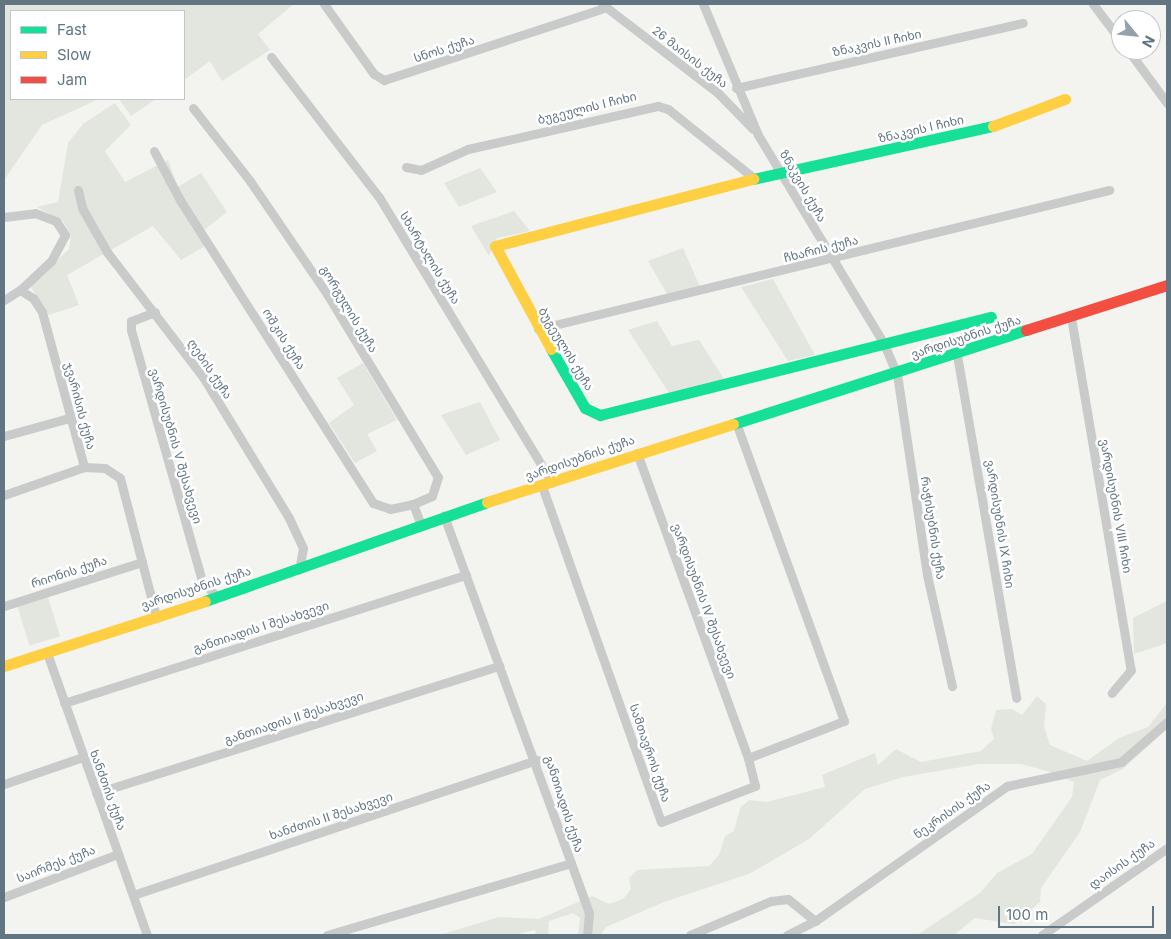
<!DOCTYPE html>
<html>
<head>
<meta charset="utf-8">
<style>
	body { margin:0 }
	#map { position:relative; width:1171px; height:939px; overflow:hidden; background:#f3f3f0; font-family:Inter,"Noto Sans Georgian",sans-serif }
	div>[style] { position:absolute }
	.green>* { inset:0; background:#e2e6de; transform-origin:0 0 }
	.street>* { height:9px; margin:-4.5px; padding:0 4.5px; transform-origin:4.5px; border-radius:4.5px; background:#c9cbcb }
	.fast>* { height:11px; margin:-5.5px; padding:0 5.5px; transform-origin:5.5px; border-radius:5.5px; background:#16e098 }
	.slow>* { height:11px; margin:-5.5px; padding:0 5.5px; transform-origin:5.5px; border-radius:5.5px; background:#ffcf43 }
	.jam>* { height:11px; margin:-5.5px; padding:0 5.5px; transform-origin:5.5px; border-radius:5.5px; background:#f24e42 }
	span { translate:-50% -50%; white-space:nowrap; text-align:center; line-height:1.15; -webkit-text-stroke:5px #fff; paint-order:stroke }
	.street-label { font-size:12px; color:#617582 }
	.frame { position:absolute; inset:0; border:5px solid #617582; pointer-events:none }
	.legend { position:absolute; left:10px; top:10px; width:175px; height:90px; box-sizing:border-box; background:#fff; border:1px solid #c0c8cd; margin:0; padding:6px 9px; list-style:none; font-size:15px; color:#617582 }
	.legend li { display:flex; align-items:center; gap:10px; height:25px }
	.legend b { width:25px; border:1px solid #c0c8cd }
	.north { position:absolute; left:1111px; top:10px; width:50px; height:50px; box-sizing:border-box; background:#fff; border:1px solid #c0c8cd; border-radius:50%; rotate:118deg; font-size:14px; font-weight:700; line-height:20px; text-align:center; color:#617582 }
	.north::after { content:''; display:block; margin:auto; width:18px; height:22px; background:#94a1a8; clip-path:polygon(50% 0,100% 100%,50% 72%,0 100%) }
	.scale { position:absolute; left:998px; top:906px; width:156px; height:22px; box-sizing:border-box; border:2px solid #617582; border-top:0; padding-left:6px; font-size:15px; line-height:18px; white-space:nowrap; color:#617582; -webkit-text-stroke:4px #fff; paint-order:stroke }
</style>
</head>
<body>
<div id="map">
	<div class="green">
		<i style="clip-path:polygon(4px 4px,294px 4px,258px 34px,270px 50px,222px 81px,210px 61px,184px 80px,184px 11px,11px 11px,11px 99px,99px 99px,42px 125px,4px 180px)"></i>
		<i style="clip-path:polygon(119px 99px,156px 99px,131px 116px)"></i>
		<i style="clip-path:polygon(115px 103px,131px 125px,105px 151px,125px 182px,168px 160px,178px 187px,201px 173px,227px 212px,199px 234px,207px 245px,181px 260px,153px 226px,67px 275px,79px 305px,49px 315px,30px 286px,69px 249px,71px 236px,63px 221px,37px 207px,58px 202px,68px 143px,83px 124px)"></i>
		<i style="clip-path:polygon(480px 168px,497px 192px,459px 207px,444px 183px)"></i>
		<i style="clip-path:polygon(514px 211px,530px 231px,497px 238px,489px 256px,471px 226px)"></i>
		<i style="clip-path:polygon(683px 248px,700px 287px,667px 294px,648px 261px)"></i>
		<i style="clip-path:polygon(773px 279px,815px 355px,788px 361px,741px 287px)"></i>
		<i style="clip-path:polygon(657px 321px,672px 346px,699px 340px,724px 379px,669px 393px,628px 330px)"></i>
		<i style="clip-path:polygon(363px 363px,397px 420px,367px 434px,377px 451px,355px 463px,329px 423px,354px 405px,337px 378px)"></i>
		<i style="clip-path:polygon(480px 402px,500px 440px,466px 455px,441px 415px)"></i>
		<i style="left:48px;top:597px;width:41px;height:32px;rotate:73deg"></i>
		<i style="clip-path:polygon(1167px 601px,1167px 643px,1134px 654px,1133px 618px)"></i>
		<i style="clip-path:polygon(1037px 696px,1046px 704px,1044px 727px,1050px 745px,1087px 761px,1119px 738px,1148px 727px,1167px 703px,1167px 729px,1123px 769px,1100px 780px,1080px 832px,1041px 888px,1040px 902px,1014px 924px,975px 918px,954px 935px,917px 935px,980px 893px,997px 873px,1032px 854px,1072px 797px,1074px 782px,1047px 771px,1021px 764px,979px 764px,903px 777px,865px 789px,809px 839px,749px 874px,664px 902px,606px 927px,601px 935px,578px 935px,580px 918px,573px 913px,549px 921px,548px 935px,536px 935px,535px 930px,514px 935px,440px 935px,499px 917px,539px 919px,592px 896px,609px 904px,623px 899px,631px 889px,629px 878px,637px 870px,709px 866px,719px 855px,725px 836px,734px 831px,740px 808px,749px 800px,767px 802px,825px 787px,822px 775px,875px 753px,878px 765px,896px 749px,921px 762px,981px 751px,994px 739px,991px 729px,996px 710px,1012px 709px,1022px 715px)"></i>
	</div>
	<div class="street">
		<i style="left:324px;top:4px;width:86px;rotate:54.5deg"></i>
		<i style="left:374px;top:74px;width:12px;rotate:31deg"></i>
		<i style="left:384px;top:80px;width:231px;rotate:-18.1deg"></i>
		<i style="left:602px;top:4px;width:146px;rotate:37.5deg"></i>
		<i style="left:718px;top:93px;width:50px;rotate:45.8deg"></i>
		<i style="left:703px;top:4px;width:142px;rotate:67.2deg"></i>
		<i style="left:758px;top:135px;width:244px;rotate:58.9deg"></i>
		<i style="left:884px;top:344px;width:33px;rotate:67deg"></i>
		<i style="left:897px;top:374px;width:203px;rotate:81.5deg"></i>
		<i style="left:927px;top:575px;width:114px;rotate:77.3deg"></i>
		<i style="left:1093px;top:4px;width:46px;rotate:52.9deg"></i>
		<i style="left:1128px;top:50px;width:66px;rotate:53.7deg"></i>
		<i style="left:271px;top:57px;width:177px;rotate:52.4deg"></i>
		<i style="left:379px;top:197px;width:334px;rotate:58.8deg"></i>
		<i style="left:736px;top:88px;width:294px;rotate:-12.8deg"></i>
		<i style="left:193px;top:108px;width:93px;rotate:52deg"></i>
		<i style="left:250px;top:181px;width:137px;rotate:55.7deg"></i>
		<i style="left:327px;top:294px;width:214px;rotate:58.8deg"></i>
		<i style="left:438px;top:477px;width:20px;rotate:108deg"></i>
		<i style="left:432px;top:496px;width:21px;rotate:157deg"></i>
		<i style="left:413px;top:504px;width:22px;rotate:69deg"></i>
		<i style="left:154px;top:151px;width:55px;rotate:62deg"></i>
		<i style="left:180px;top:200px;width:359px;rotate:57.5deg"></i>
		<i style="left:373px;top:503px;width:18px;rotate:19deg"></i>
		<i style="left:390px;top:509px;width:24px;rotate:-12deg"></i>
		<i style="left:406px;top:167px;width:15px;rotate:11deg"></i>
		<i style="left:421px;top:170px;width:51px;rotate:-24.1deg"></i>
		<i style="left:468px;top:149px;width:195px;rotate:-12.8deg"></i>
		<i style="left:658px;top:106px;width:10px;rotate:17deg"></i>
		<i style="left:668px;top:109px;width:112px;rotate:38.8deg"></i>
		<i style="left:78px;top:190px;width:18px;rotate:77deg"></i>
		<i style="left:82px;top:208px;width:51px;rotate:60.4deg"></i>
		<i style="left:107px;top:252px;width:158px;rotate:52.5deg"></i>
		<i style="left:203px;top:377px;width:165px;rotate:58.6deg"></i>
		<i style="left:289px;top:518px;width:33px;rotate:65deg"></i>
		<i style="left:303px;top:548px;width:22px;rotate:100deg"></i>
		<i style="left:4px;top:217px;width:31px;rotate:-7deg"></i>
		<i style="left:35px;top:213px;width:22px;rotate:21deg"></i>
		<i style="left:56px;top:221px;width:17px;rotate:57deg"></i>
		<i style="left:65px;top:235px;width:30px;rotate:118deg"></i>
		<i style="left:51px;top:261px;width:42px;rotate:136.9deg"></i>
		<i style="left:4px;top:300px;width:19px;rotate:-32deg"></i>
		<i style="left:20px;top:290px;width:15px;rotate:32deg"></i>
		<i style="left:33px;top:298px;width:17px;rotate:57deg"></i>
		<i style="left:42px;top:312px;width:161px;rotate:74.8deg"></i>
		<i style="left:84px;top:467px;width:21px;rotate:3deg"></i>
		<i style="left:105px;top:468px;width:18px;rotate:34deg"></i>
		<i style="left:120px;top:478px;width:143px;rotate:75.4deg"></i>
		<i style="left:155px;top:312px;width:26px;rotate:159deg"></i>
		<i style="left:131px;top:321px;width:9px;rotate:90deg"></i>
		<i style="left:131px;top:330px;width:261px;rotate:74.2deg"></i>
		<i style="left:202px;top:581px;width:21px;rotate:47deg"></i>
		<i style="left:1071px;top:317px;width:358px;rotate:80.4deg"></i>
		<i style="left:1131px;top:670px;width:30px;rotate:130deg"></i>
		<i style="left:538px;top:329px;width:588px;rotate:-13.68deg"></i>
		<i style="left:957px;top:355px;width:348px;rotate:80.2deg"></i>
		<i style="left:4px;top:436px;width:67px;rotate:-15.5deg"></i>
		<i style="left:637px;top:453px;width:325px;rotate:70deg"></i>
		<i style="left:542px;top:486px;width:356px;rotate:70.5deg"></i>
		<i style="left:661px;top:822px;width:101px;rotate:-21deg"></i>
		<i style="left:755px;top:786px;width:29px;rotate:-104deg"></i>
		<i style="left:748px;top:758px;width:103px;rotate:-21.1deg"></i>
		<i style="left:844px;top:721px;width:315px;rotate:-109.9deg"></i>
		<i style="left:4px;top:495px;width:85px;rotate:-19.3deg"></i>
		<i style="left:4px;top:606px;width:145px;rotate:-17.7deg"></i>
		<i style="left:47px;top:653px;width:299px;rotate:70.5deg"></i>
		<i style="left:64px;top:703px;width:422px;rotate:-17.7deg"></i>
		<i style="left:4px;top:784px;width:83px;rotate:-18.9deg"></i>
		<i style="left:96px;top:793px;width:423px;rotate:-17.5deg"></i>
		<i style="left:571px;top:863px;width:53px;rotate:70.2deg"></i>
		<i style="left:589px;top:913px;width:22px;rotate:95deg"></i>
		<i style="left:133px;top:895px;width:426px;rotate:-18.5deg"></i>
		<i style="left:4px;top:897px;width:122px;rotate:-20.7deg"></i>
		<i style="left:327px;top:935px;width:254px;rotate:-16.4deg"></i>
		<i style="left:571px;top:863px;width:370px;rotate:-110.1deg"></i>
		<i style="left:690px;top:935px;width:88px;rotate:-22.8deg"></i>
		<i style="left:771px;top:901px;width:17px;rotate:-7deg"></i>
		<i style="left:788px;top:899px;width:35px;rotate:39deg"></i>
		<i style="left:787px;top:935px;width:31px;rotate:-27deg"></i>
		<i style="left:815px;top:921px;width:235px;rotate:-35.1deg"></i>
		<i style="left:1007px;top:786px;width:116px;rotate:-11.9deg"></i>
		<i style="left:1121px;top:762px;width:61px;rotate:-41deg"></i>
		<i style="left:1042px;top:935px;width:152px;rotate:-34.8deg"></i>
	</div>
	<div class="fast">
		<i style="left:753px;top:179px;width:246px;rotate:-12.5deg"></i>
		<i style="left:551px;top:349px;width:68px;rotate:60deg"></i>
		<i style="left:585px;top:408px;width:17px;rotate:25deg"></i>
		<i style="left:600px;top:415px;width:403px;rotate:-14.1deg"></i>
		<i style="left:733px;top:424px;width:308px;rotate:-17.8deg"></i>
		<i style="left:205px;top:601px;width:299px;rotate:-19.3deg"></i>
	</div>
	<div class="slow">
		<i style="left:993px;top:126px;width:77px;rotate:-20.6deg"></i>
		<i style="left:551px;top:349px;width:117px;rotate:-118.5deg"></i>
		<i style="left:495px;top:246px;width:267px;rotate:-14.6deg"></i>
		<i style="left:487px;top:502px;width:258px;rotate:-17.6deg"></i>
		<i style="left:4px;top:666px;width:211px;rotate:-17.9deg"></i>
	</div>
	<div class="jam">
		<i style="left:1026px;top:330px;width:148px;rotate:-17.7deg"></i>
	</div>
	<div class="street-label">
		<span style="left:877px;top:43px;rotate:-12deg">ზნაკვის II ჩიხი</span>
		<span style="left:444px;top:49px;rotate:-18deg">სნოს ქუჩა</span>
		<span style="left:690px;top:57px;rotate:38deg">26 მაისის ქუჩა</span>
		<span style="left:587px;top:108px;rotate:-14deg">ბუგეულის I ჩიხი</span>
		<span style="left:921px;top:129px;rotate:-13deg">ზნაკვის I ჩიხი</span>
		<span style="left:803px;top:186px;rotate:60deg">ზნაკვის ქუჩა</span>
		<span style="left:821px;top:249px;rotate:-14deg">ჩხარის ქუჩა</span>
		<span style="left:430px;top:258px;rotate:59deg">სხარტალის ქუჩა</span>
		<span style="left:349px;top:309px;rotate:59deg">გორგულის ქუჩა</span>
		<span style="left:966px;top:337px;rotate:-18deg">ვარდისუბნის ქუჩა</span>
		<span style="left:284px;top:339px;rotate:58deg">ოშკის ქუჩა</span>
		<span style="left:566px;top:349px;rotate:59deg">ბუგეულის ქუჩა</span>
		<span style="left:210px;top:369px;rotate:56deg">ღების ქუჩა</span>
		<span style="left:80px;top:406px;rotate:75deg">ჯვარისის ქუჩა</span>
		<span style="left:176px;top:446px;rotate:74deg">ვარდისუბნის V შესახვევი</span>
		<span style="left:580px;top:458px;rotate:-19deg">ვარდისუბნის ქუჩა</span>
		<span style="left:1116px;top:506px;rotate:80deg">ვარდისუბნის VIII ჩიხი</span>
		<span style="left:1000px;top:524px;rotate:81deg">ვარდისუბნის IX ჩიხი</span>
		<span style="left:933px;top:528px;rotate:81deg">რაჭისუბნის ქუჩა</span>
		<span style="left:69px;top:572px;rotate:-18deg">რიონის ქუჩა</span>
		<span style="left:196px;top:588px;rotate:-18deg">ვარდისუბნის ქუჩა</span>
		<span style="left:704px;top:601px;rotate:70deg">ვარდისუბნის IV შესახვევი</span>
		<span style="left:261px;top:627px;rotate:-18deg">განთიადის I შესახვევი</span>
		<span style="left:294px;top:718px;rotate:-18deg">განთიადის II შესახვევი</span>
		<span style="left:650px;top:753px;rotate:71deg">სამთავროს ქუჩა</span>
		<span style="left:108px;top:790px;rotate:70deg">ხანძთის ქუჩა</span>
		<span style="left:564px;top:804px;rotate:72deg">განთიადის ქუჩა</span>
		<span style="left:952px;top:810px;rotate:-35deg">ნეკრისის ქუჩა</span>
		<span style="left:331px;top:816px;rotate:-18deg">ხანძთის II შესახვევი</span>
		<span style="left:56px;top:864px;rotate:-21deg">საირმეს ქუჩა</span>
		<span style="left:1122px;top:864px;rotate:-35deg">დაისის ქუჩა</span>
	</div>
	<div class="frame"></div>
	<ul class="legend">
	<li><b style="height:6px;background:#16e098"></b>Fast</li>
	<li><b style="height:6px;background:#ffcf43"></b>Slow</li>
	<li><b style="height:6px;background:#f24e42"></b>Jam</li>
	</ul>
	<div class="north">N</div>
	<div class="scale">100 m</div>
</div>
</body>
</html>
